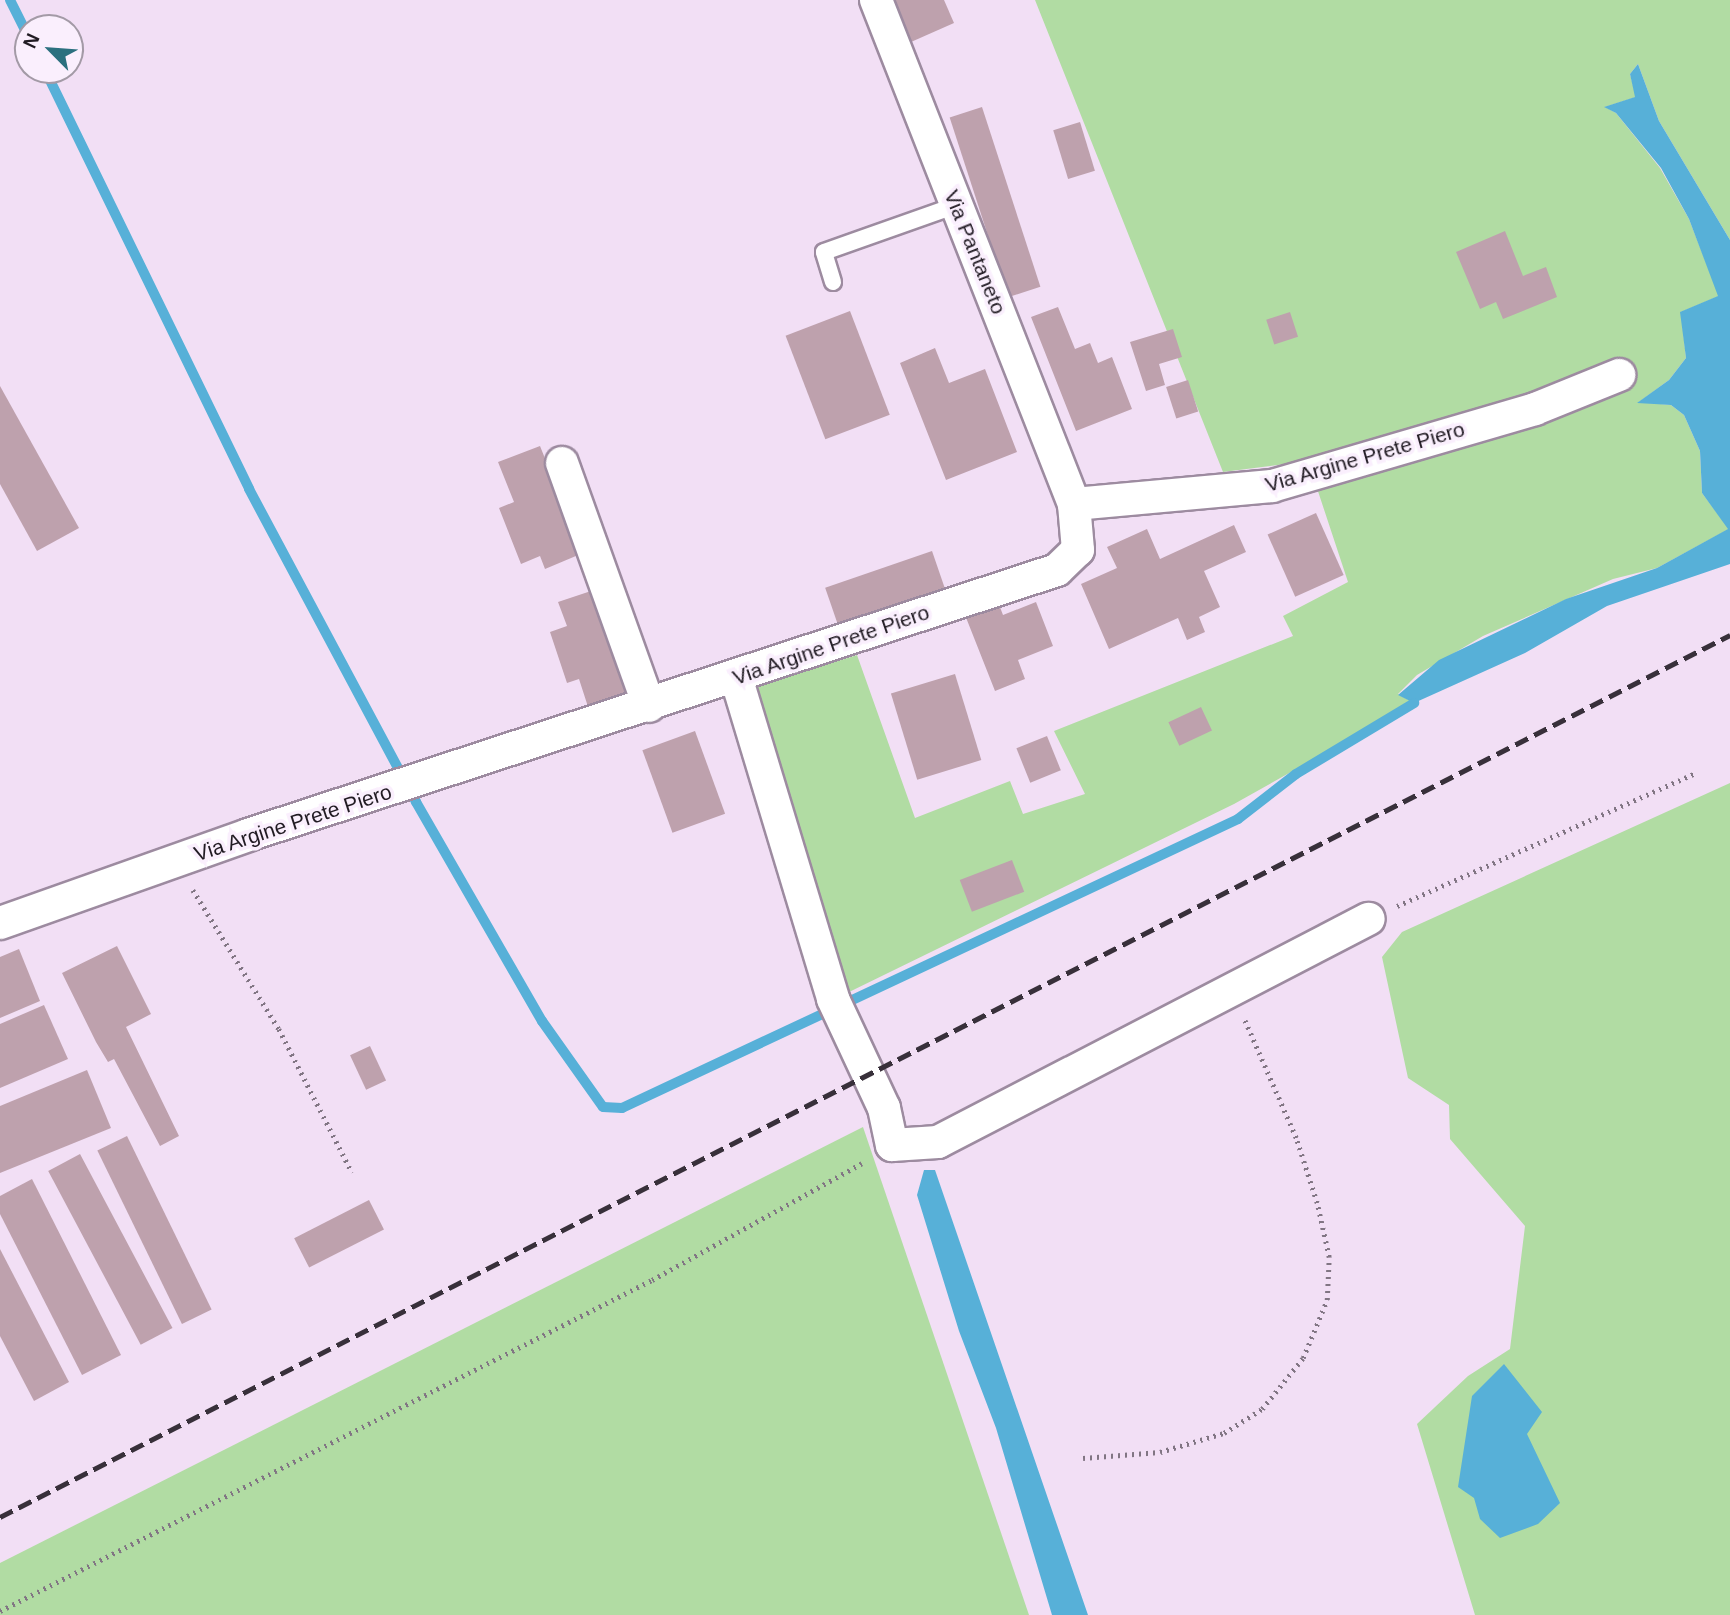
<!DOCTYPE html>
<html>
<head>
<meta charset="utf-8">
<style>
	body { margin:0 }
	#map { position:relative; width:1730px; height:1615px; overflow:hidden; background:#f2dff5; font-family:Arial,sans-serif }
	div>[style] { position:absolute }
	.green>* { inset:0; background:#b1dca3 }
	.water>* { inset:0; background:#57b0d8 }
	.stream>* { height:10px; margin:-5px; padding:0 5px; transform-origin:5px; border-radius:5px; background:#57b0d8 }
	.building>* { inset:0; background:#bea1ad; transform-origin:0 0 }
	.path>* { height:4.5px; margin-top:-2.25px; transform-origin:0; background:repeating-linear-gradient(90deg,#817583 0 2px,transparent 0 7px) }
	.roads { filter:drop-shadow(2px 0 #9d8ba0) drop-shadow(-2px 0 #9d8ba0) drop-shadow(0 2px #9d8ba0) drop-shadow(0 -2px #9d8ba0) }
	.lane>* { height:16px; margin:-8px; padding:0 8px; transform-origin:8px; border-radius:8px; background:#fff }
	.street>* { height:32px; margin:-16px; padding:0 16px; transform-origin:16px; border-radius:16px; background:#fff }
	.rail>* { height:5px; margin-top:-2.5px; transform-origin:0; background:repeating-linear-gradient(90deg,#38303a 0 14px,transparent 0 21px) }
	span { translate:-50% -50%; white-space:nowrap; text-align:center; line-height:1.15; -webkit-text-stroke:7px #faeffd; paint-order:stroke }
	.street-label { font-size:21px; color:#211b23 }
	.north { position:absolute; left:14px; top:14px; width:70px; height:70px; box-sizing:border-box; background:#faeffd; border:2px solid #a39aa6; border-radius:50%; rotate:295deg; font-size:19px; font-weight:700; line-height:28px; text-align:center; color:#211b23 }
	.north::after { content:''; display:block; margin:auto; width:24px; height:32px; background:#2b707f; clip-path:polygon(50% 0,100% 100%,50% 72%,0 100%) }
</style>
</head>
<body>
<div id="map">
	<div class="green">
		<i style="clip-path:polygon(1035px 0,1730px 0,1730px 240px,1659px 121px,1638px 64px,1630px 74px,1636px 97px,1605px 107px,1616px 113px,1660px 168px,1689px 219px,1719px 296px,1681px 312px,1686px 358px,1669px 380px,1639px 402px,1671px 405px,1684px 415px,1700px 451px,1702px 493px,1729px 529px,1657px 568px,1613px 579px,1483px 636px,1417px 675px,1398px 694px,1414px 703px,1234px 804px,845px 994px,752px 688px,857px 655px,915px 818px,1010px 781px,1023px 814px,1085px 794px,1054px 731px,1293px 636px,1283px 616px,1348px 582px,1308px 461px,1223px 472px)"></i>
		<i style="clip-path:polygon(1730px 783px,1730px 1615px,1475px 1615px,1417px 1424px,1468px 1376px,1510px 1349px,1525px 1226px,1450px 1139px,1449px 1105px,1408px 1078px,1382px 957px,1402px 932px)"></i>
		<i style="clip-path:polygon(863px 1127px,1029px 1615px,0 1615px,0 1563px)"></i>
	</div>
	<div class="water">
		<i style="clip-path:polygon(1638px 64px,1659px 121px,1730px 240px,1730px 564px,1607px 606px,1525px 653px,1414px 703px,1398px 695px,1439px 660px,1566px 599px,1657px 568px,1728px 529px,1702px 493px,1700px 451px,1684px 415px,1671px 405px,1637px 403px,1669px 380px,1686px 358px,1680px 312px,1718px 296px,1689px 219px,1661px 168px,1616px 113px,1604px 107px,1635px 97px,1630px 74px)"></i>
		<i style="clip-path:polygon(924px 1170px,935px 1170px,1088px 1615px,1052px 1615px,996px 1428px,959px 1331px,917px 1195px)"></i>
		<i style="clip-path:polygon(1504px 1364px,1542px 1412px,1527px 1434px,1560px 1503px,1538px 1524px,1500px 1538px,1480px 1519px,1474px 1498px,1458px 1487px,1472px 1396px)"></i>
	</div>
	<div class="stream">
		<i style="left:10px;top:0;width:40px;rotate:63.4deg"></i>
		<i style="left:45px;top:70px;width:466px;rotate:64deg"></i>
		<i style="left:249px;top:489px;width:355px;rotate:61.9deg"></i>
		<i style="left:416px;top:802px;width:253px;rotate:60.1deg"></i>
		<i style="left:542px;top:1021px;width:105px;rotate:54.7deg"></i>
		<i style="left:603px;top:1107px;width:19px;rotate:3deg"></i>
		<i style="left:622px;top:1108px;width:680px;rotate:-25.13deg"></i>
		<i style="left:1238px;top:819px;width:73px;rotate:-37.8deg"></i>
		<i style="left:1296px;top:774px;width:138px;rotate:-31deg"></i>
	</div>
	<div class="building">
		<i style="clip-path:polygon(894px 0,944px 0,954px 23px,911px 42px)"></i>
		<i style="left:982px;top:107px;width:189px;height:34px;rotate:72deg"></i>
		<i style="left:1080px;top:122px;width:51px;height:28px;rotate:73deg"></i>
		<i style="clip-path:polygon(1505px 231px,1523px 276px,1546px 267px,1557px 297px,1503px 319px,1496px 302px,1480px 309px,1456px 252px)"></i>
		<i style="clip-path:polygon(1058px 307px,1075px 349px,1090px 343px,1098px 363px,1112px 357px,1132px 409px,1076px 431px,1031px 317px)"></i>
		<i style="left:850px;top:311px;width:111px;height:69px;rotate:69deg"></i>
		<i style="left:1290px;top:312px;width:26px;height:25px;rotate:72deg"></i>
		<i style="clip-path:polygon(1173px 329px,1182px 357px,1159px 364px,1165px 385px,1146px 391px,1130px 342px)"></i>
		<i style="clip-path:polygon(935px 348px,949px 383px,985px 369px,1017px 452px,946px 480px,900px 363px)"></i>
		<i style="left:1188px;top:380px;width:33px;height:23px;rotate:72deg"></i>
		<i style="clip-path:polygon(0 386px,79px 528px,37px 551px,0 484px)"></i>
		<i style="clip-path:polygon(540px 446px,583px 553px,545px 569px,540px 556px,521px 564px,499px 508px,514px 502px,498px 462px)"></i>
		<i style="left:1316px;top:513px;width:68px;height:53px;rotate:66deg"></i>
		<i style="clip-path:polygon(1234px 525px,1246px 552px,1204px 571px,1220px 607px,1199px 617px,1205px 632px,1187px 640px,1178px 618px,1109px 649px,1081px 584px,1117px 568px,1107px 547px,1147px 529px,1160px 559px)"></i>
		<i style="left:932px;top:551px;width:49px;height:113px;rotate:71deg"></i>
		<i style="clip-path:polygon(597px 589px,634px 698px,590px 713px,579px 679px,567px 683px,550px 632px,567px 626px,558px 602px)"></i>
		<i style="clip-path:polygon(998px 602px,1003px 615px,1036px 602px,1053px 646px,1018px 660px,1025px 679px,995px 691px,965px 615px)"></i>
		<i style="left:955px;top:674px;width:90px;height:67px;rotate:73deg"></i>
		<i style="left:1201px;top:707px;width:26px;height:36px;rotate:65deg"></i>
		<i style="left:695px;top:731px;width:88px;height:56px;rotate:70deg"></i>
		<i style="left:1047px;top:736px;width:37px;height:33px;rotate:68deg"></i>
		<i style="left:1012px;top:860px;width:34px;height:56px;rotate:69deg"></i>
		<i style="clip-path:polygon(117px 946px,151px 1014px,126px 1027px,179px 1136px,160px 1146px,114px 1059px,108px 1062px,96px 1042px,62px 973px)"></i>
		<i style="clip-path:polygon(19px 949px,40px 1001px,0 1018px,0 957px)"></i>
		<i style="clip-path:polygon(44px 1005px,68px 1059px,0 1088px,0 1024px)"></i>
		<i style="left:370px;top:1046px;width:38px;height:22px;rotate:65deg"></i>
		<i style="clip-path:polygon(87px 1070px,111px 1128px,0 1173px,0 1106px)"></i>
		<i style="left:127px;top:1136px;width:193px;height:33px;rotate:64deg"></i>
		<i style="left:80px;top:1154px;width:197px;height:36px;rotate:62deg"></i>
		<i style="clip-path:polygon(32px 1179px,121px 1355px,82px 1375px,0 1214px,0 1196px)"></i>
		<i style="left:369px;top:1200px;width:33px;height:84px;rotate:63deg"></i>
		<i style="clip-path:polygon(0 1249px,69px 1382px,34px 1401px,0 1336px)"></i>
	</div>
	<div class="path">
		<i style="left:193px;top:890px;width:163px;rotate:58.3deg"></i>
		<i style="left:279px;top:1029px;width:161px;rotate:63deg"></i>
		<i style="left:1397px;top:906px;width:325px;rotate:-24deg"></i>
		<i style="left:1083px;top:1458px;width:77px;rotate:-4.5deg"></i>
		<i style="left:1160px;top:1452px;width:67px;rotate:-16.5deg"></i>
		<i style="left:1224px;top:1433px;width:45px;rotate:-32.3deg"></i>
		<i style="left:1262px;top:1409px;width:65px;rotate:-51.2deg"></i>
		<i style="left:1303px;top:1358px;width:63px;rotate:-67.5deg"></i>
		<i style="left:1327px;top:1300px;width:43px;rotate:-87.3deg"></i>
		<i style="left:1329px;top:1257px;width:55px;rotate:-102.5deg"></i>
		<i style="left:1317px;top:1203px;width:68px;rotate:-107.9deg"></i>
		<i style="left:1296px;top:1138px;width:128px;rotate:-113.6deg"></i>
		<i style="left:0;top:1611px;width:731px;rotate:-26.92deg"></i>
		<i style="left:652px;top:1280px;width:240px;rotate:-29.1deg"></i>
	</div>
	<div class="roads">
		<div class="lane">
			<i style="left:833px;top:282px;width:31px;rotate:-107deg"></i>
			<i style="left:824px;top:252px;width:141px;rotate:-19.5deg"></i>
		</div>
		<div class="street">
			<i style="left:876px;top:0;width:541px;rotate:68.55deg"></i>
			<i style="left:562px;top:463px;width:258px;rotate:70.3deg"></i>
			<i style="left:736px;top:677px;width:336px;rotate:73.2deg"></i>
			<i style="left:833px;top:999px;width:120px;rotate:64.9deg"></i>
			<i style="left:884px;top:1108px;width:38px;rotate:78deg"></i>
			<i style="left:892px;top:1145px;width:46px;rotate:-3.7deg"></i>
			<i style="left:938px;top:1142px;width:485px;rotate:-27.4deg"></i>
			<i style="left:0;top:923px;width:263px;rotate:-19.5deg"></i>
			<i style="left:248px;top:835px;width:851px;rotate:-18.14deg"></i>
			<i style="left:1057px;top:570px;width:29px;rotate:-44deg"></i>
			<i style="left:1078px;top:550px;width:46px;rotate:-95deg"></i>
			<i style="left:1074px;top:504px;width:199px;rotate:-5.2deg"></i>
			<i style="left:1272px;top:486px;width:274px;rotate:-16.3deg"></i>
			<i style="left:1535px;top:409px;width:91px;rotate:-22deg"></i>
		</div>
	</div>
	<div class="rail">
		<i style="left:0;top:1517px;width:1942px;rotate:-27.01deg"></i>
	</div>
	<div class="street-label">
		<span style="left:975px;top:252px;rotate:68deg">Via Pantaneto</span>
		<span style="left:1365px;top:457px;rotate:-16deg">Via Argine Prete Piero</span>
		<span style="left:831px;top:645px;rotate:-19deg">Via Argine Prete Piero</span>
		<span style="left:293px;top:823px;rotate:-18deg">Via Argine Prete Piero</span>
	</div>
	<div class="north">N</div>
</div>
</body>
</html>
